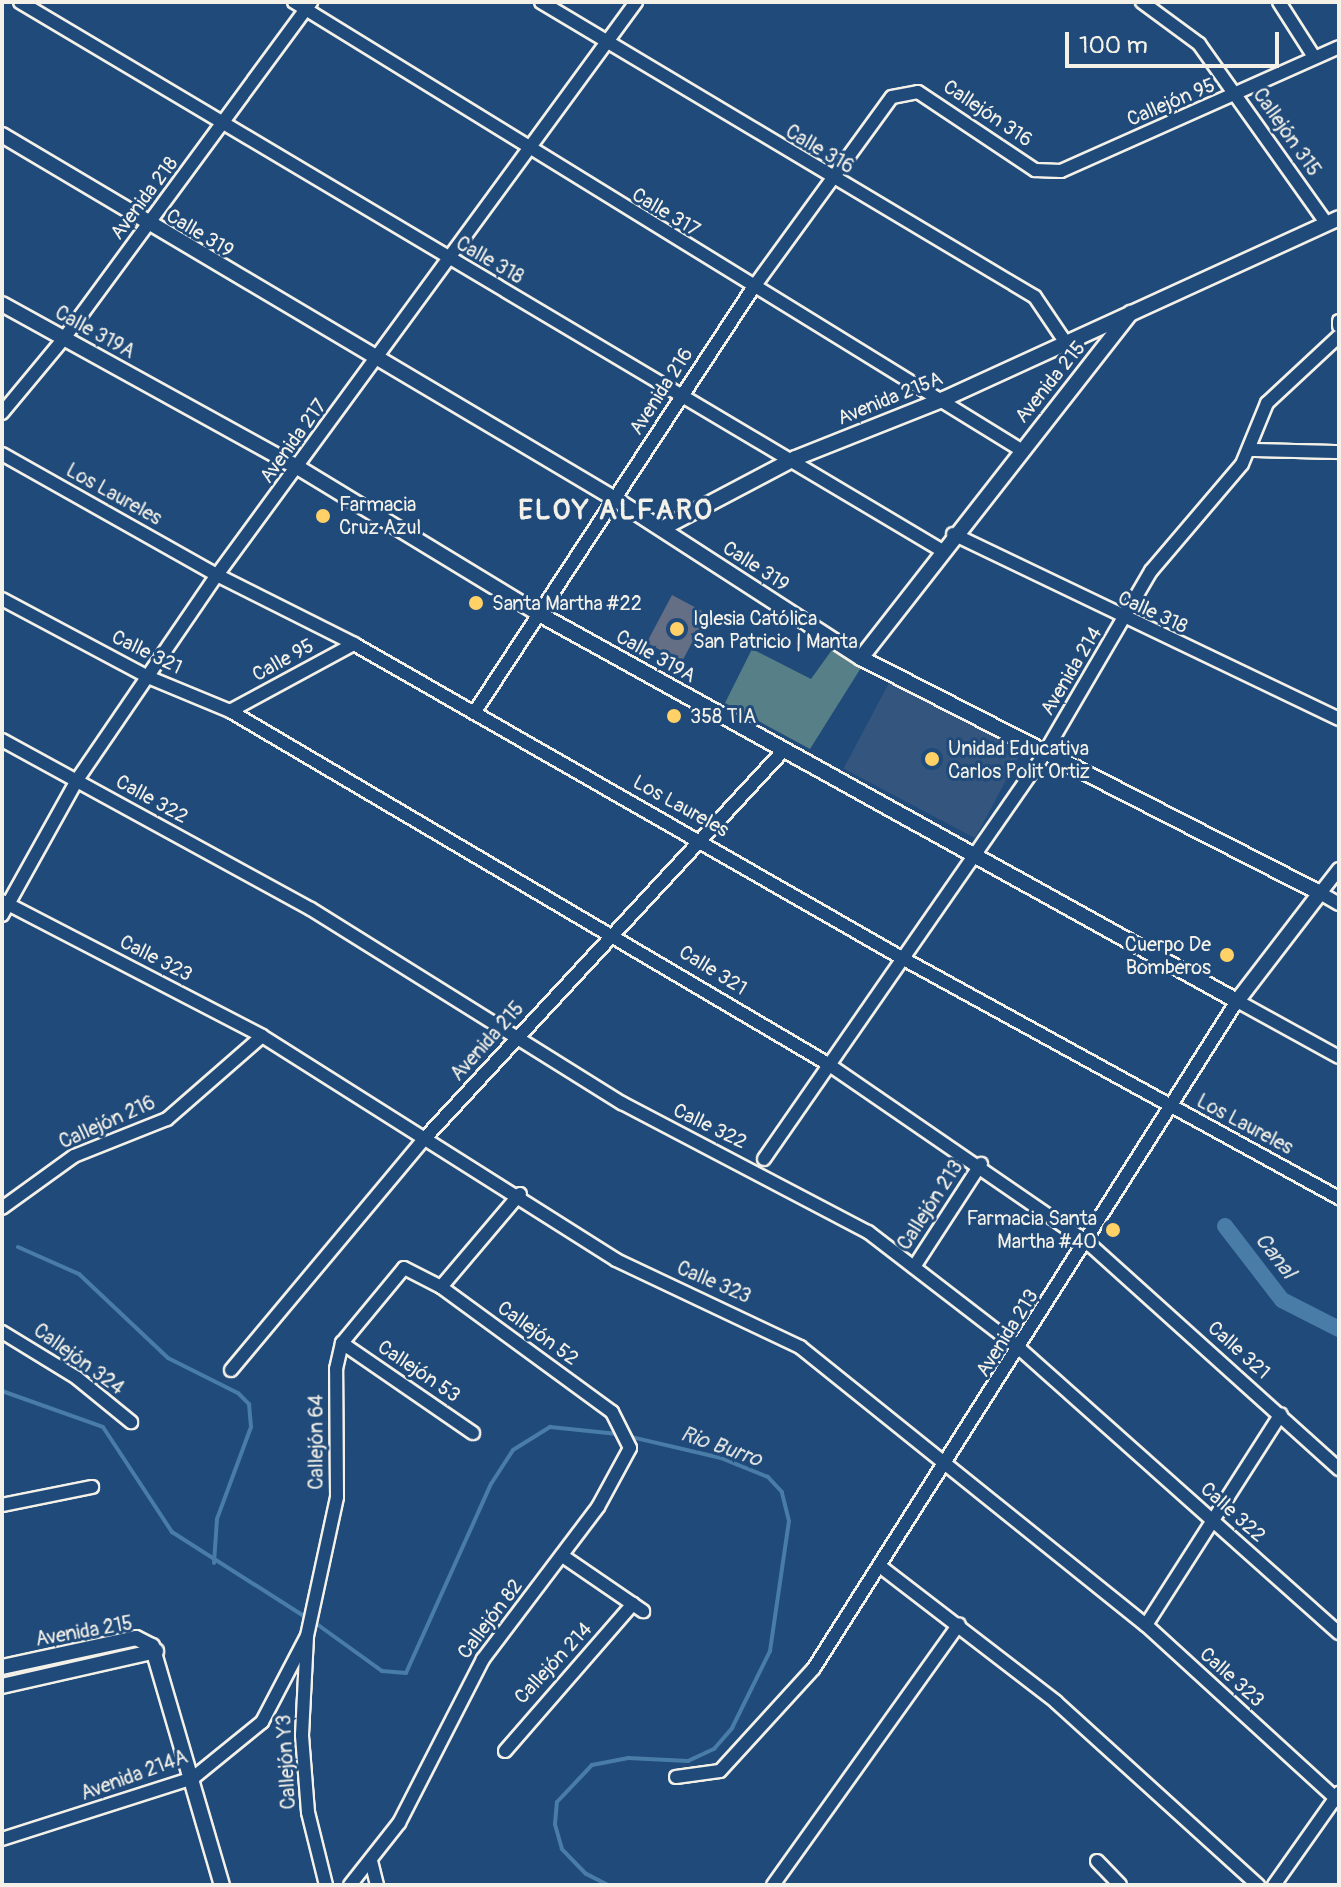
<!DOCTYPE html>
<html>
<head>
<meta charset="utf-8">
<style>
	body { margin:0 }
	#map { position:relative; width:1341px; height:1887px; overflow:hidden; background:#1f4a7a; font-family:Pangolin,sans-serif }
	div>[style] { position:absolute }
	.built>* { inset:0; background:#34557d; transform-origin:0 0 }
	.green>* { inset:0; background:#567f87 }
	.stream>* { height:4px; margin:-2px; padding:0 2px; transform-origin:2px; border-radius:2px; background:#497ca6 }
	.canal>* { height:16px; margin:-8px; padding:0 8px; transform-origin:8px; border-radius:8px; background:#497ca6 }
	.building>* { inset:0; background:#646e85; transform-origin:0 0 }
	.roads { filter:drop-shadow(2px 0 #f4f1e8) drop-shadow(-2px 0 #f4f1e8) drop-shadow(0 2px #f4f1e8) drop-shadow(0 -2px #f4f1e8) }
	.minor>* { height:12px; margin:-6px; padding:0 6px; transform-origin:6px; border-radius:6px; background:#1f4a7a }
	.tertiary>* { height:14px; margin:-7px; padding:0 7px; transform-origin:7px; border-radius:7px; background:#1f4a7a }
	.dots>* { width:22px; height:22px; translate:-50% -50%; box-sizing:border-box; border:4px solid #1f4a7a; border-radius:50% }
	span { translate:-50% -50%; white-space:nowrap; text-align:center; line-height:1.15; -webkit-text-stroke:6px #1f4a7a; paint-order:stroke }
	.street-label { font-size:20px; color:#f4f1e8 }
	.poi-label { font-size:20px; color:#f4f1e8 }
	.left { translate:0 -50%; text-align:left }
	.right { translate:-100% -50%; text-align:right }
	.water-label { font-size:22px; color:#dadfde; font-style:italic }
	.district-label { font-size:28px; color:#f4f1e8; font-weight:700; letter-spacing:2px }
	.frame { position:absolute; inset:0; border:4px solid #f4f1e8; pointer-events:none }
	.scale { position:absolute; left:1065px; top:32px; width:214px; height:36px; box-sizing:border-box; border:4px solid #f4f1e8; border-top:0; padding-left:10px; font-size:24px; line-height:28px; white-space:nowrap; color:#f4f1e8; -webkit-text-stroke:6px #1f4a7a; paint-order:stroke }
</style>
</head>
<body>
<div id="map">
	<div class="built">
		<i style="left:890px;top:681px;width:149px;height:99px;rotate:28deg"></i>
	</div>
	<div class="green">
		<i style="clip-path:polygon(834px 647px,864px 663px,810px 749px,725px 703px,752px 649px,811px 679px)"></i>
	</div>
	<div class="stream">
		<i style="left:18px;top:1247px;width:67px;rotate:23.9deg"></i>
		<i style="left:79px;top:1274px;width:122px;rotate:43.3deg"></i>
		<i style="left:168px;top:1358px;width:78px;rotate:26.6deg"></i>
		<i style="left:238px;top:1393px;width:16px;rotate:45deg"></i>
		<i style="left:249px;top:1404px;width:23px;rotate:85deg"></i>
		<i style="left:251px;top:1427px;width:98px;rotate:110.3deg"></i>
		<i style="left:217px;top:1519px;width:44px;rotate:93.9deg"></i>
		<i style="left:2px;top:1391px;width:107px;rotate:19.6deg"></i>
		<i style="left:103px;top:1427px;width:126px;rotate:56.7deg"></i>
		<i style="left:172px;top:1532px;width:160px;rotate:32.5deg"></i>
		<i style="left:314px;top:1622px;width:84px;rotate:35.8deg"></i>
		<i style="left:382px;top:1671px;width:24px;rotate:5deg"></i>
		<i style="left:406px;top:1673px;width:207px;rotate:-65.8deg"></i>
		<i style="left:491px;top:1484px;width:40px;rotate:-57.1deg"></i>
		<i style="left:513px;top:1450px;width:44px;rotate:-31.9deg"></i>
		<i style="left:550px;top:1427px;width:68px;rotate:5.9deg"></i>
		<i style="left:608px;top:1885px;width:25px;rotate:-153deg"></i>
		<i style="left:586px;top:1874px;width:35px;rotate:-134deg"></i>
		<i style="left:562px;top:1849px;width:26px;rotate:-106deg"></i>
		<i style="left:555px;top:1824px;width:22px;rotate:-85deg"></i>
		<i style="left:557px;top:1802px;width:51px;rotate:-46.6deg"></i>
		<i style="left:592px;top:1765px;width:37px;rotate:-11deg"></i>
		<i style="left:628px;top:1758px;width:60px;rotate:2.9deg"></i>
		<i style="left:688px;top:1761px;width:29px;rotate:-25deg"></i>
		<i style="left:714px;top:1749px;width:28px;rotate:-49deg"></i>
		<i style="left:732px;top:1728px;width:86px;rotate:-63.7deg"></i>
		<i style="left:770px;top:1651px;width:131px;rotate:-81.7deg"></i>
		<i style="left:789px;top:1521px;width:30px;rotate:-104deg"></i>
		<i style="left:782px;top:1492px;width:21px;rotate:-133deg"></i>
		<i style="left:768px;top:1477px;width:51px;rotate:-158deg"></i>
		<i style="left:721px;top:1458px;width:97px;rotate:-166.8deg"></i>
	</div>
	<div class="canal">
		<i style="left:1225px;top:1226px;width:93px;rotate:52.4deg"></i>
		<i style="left:1282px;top:1300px;width:64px;rotate:27deg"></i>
	</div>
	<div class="building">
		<i style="left:672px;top:595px;width:40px;height:54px;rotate:28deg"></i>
	</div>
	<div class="roads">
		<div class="minor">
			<i style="left:20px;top:2px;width:1072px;rotate:30.75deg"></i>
			<i style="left:294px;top:2px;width:854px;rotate:31.64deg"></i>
			<i style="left:541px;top:2px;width:575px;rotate:30.84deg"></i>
			<i style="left:1035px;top:297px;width:55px;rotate:56deg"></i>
			<i style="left:1142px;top:2px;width:71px;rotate:36.4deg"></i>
			<i style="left:1199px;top:44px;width:219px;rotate:54.6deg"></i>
			<i style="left:1279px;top:2px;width:65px;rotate:57.5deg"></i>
			<i style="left:1339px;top:321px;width:5px;rotate:90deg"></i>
			<i style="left:2px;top:413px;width:99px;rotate:-50.3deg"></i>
			<i style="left:65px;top:337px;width:416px;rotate:-53.7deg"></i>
			<i style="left:1251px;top:450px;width:88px;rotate:1.3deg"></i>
			<i style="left:2px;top:454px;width:247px;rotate:29.4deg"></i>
			<i style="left:217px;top:575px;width:153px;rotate:26.7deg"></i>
			<i style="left:354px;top:644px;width:629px;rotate:29.82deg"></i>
			<i style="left:900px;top:957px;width:501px;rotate:28.77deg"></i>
			<i style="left:953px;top:534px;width:428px;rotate:25.6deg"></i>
			<i style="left:2px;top:599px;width:166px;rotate:28.1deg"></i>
			<i style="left:148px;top:677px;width:89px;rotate:22.5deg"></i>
			<i style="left:230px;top:711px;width:694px;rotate:30.55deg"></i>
			<i style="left:828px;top:1064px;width:316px;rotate:34.5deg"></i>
			<i style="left:1088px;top:1243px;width:338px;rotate:42deg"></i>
			<i style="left:230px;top:711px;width:141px;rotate:-28.4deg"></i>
			<i style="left:474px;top:713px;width:508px;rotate:-56.72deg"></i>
			<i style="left:753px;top:288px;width:236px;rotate:-54deg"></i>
			<i style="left:892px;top:97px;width:26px;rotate:-11deg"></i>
			<i style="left:918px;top:92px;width:141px;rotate:33.7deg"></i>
			<i style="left:1035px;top:170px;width:26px;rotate:2deg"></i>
			<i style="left:1061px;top:171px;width:304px;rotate:-24deg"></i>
			<i style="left:2px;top:740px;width:352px;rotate:28.7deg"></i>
			<i style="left:311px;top:909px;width:367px;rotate:32deg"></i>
			<i style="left:622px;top:1103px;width:278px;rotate:27.7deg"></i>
			<i style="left:868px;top:1232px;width:192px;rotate:37.6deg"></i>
			<i style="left:1020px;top:1349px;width:427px;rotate:41.7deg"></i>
			<i style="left:1339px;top:869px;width:31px;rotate:128deg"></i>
			<i style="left:1320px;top:893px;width:22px;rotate:30deg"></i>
			<i style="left:2px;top:901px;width:293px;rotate:27.4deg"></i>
			<i style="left:262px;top:1036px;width:419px;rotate:32.3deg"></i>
			<i style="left:616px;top:1260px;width:204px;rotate:25.3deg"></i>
			<i style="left:800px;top:1347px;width:444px;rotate:38.8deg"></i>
			<i style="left:1146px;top:1625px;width:261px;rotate:42.4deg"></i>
			<i style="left:2px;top:915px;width:154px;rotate:-60.9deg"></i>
			<i style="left:77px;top:780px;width:248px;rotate:-55.7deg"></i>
			<i style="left:217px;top:575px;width:710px;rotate:-53.82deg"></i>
			<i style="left:764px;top:1159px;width:492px;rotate:-55.3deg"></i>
			<i style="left:1044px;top:754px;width:212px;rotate:-59.7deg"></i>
			<i style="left:1151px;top:571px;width:140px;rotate:-49.6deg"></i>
			<i style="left:1242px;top:464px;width:66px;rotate:-67.7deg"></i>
			<i style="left:1267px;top:403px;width:98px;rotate:-42.9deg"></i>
			<i style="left:2px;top:1208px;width:89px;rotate:-35.8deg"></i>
			<i style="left:74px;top:1156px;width:100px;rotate:-21.7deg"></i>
			<i style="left:167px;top:1119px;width:126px;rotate:-41.1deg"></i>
			<i style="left:914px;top:1267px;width:123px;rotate:-57deg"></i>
			<i style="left:441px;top:1287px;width:122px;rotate:-49.7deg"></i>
			<i style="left:2px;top:1332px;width:88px;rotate:31.5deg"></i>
			<i style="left:77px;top:1378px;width:70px;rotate:39.2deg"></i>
			<i style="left:342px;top:1343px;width:159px;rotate:34.5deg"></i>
			<i style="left:231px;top:1370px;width:304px;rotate:-50.1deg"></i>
			<i style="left:426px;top:1137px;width:527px;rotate:-47.23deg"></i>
			<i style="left:2px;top:1505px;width:92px;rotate:-11.3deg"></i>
			<i style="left:564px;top:1557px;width:96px;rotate:34.4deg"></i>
			<i style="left:881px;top:1567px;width:221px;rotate:37.6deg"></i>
			<i style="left:1056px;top:1702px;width:273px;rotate:42.2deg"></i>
			<i style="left:1146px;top:1625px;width:250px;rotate:-57.4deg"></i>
			<i style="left:505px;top:1751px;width:195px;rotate:-49deg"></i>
			<i style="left:676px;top:1777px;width:44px;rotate:-7.8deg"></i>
			<i style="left:720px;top:1771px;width:139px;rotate:-47.6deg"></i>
			<i style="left:814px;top:1668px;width:790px;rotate:-57.62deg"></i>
			<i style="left:1237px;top:1001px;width:116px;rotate:28.8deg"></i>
			<i style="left:2px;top:1839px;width:201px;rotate:-17.7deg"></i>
			<i style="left:193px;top:1778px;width:89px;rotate:-39.1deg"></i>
			<i style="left:262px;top:1722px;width:95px;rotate:-62.4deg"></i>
			<i style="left:371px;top:1861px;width:25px;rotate:76deg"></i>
			<i style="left:1097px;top:1861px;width:33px;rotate:46deg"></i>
			<i style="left:326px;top:1885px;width:75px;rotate:-103.9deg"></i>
			<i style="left:308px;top:1812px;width:77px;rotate:-94.5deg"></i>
			<i style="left:302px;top:1735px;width:99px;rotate:-87.1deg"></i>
			<i style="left:307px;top:1636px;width:142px;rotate:-77.8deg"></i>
			<i style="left:337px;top:1497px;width:128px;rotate:-90.4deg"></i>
			<i style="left:336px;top:1369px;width:27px;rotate:-77deg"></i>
			<i style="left:342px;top:1343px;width:97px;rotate:-50.4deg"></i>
			<i style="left:404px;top:1268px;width:42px;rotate:27.2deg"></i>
			<i style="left:441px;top:1287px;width:212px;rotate:36.2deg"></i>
			<i style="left:612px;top:1412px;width:40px;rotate:63.4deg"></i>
			<i style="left:630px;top:1448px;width:67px;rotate:118.5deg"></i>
			<i style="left:598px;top:1507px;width:191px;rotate:127.1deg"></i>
			<i style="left:483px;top:1659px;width:184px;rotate:117.1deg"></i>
			<i style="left:399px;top:1823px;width:79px;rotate:128.3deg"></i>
			<i style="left:773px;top:1885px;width:320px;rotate:-54.5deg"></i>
			<i style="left:1274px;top:1885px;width:113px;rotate:-54.8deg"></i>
		</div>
		<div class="tertiary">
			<i style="left:2px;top:135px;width:713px;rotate:30.7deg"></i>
			<i style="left:615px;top:499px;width:293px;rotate:32.9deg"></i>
			<i style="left:861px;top:658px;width:516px;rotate:27.11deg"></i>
			<i style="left:1320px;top:893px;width:136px;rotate:127.5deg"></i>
			<i style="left:1237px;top:1001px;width:798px;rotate:-150.99deg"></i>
			<i style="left:539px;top:614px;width:281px;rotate:-148.7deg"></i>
			<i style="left:299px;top:468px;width:339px;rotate:-151.1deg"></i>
			<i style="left:663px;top:528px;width:150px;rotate:-27.8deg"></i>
			<i style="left:796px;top:458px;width:159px;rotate:-21.7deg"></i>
			<i style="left:944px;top:399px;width:434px;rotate:-24.6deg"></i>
			<i style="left:861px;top:658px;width:438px;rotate:-52deg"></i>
			<i style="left:2px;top:1667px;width:137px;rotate:-12.2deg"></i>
			<i style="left:136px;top:1638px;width:18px;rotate:27deg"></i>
			<i style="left:152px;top:1646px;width:249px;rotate:73.7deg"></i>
			<i style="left:2px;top:1686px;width:158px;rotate:-12.8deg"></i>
		</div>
	</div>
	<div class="dots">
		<i style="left:323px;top:516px;background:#ffd166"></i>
		<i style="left:476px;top:603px;background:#ffd166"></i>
		<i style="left:677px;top:629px;background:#ffd166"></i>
		<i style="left:674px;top:716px;background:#ffd166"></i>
		<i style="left:932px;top:759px;background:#ffd166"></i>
		<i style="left:1227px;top:955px;background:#ffd166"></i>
		<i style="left:1113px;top:1230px;background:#ffd166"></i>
	</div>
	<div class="street-label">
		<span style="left:1171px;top:102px;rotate:-23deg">Callejón 95</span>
		<span style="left:988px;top:113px;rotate:34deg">Callejón 316</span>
		<span style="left:1287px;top:132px;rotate:55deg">Callejón 315</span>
		<span style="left:820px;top:149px;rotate:31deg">Calle 316</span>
		<span style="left:144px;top:198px;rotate:-53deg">Avenida 218</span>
		<span style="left:666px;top:212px;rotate:31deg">Calle 317</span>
		<span style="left:200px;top:233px;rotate:31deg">Calle 319</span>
		<span style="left:490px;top:260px;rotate:30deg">Calle 318</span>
		<span style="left:95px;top:332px;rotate:29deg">Calle 319A</span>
		<span style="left:1050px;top:382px;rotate:-51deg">Avenida 215</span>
		<span style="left:661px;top:391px;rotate:-57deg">Avenida 216</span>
		<span style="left:890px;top:398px;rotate:-22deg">Avenida 215A</span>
		<span style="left:293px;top:441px;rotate:-54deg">Avenida 217</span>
		<span style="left:114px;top:494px;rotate:29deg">Los Laureles</span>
		<span style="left:756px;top:566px;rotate:33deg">Calle 319</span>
		<span style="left:1153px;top:612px;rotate:25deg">Calle 318</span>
		<span style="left:147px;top:652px;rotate:26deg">Calle 321</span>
		<span style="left:656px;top:656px;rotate:29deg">Calle 319A</span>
		<span style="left:283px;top:660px;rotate:-29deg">Calle 95</span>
		<span style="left:1071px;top:671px;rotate:-59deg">Avenida 214</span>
		<span style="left:152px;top:799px;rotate:29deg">Calle 322</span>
		<span style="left:681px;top:806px;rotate:29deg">Los Laureles</span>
		<span style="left:156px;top:958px;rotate:27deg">Calle 323</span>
		<span style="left:713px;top:970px;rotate:32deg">Calle 321</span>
		<span style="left:487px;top:1041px;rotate:-48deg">Avenida 215</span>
		<span style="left:107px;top:1122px;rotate:-24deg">Callejón 216</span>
		<span style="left:1245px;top:1124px;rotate:28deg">Los Laureles</span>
		<span style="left:710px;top:1126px;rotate:26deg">Calle 322</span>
		<span style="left:930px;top:1205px;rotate:-57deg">Callejón 213</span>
		<span style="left:714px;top:1282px;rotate:23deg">Calle 323</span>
		<span style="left:538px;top:1333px;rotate:36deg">Callejón 52</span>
		<span style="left:1007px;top:1333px;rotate:-58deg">Avenida 213</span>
		<span style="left:1239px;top:1350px;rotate:42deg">Calle 321</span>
		<span style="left:79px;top:1359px;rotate:36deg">Callejón 324</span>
		<span style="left:419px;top:1371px;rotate:34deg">Callejón 53</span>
		<span style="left:316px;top:1442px;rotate:-90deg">Callejón 64</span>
		<span style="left:1233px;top:1512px;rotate:42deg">Calle 322</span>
		<span style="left:490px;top:1619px;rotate:-53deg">Callejón 82</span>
		<span style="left:84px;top:1631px;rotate:-10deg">Avenida 215</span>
		<span style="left:553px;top:1663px;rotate:-47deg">Callejón 214</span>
		<span style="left:1232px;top:1677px;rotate:42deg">Calle 323</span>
		<span style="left:286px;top:1762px;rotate:-93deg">Callejón Y3</span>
		<span style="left:134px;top:1775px;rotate:-20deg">Avenida 214A</span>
	</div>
	<div class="poi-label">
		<span class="left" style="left:339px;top:516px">Farmacia<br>Cruz Azul</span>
		<span class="left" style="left:492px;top:603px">Santa Martha #22</span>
		<span class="left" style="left:693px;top:630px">Iglesia Católica<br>San Patricio | Manta</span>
		<span class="left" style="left:690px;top:716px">358 TIA</span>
		<span class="left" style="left:948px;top:760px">Unidad Educativa<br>Carlos Polit Ortiz</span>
		<span class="right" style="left:1211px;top:956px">Cuerpo De<br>Bomberos</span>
		<span class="right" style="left:1097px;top:1230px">Farmacia Santa<br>Martha #40</span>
	</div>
	<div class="water-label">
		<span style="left:1275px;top:1256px;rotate:52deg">Canal</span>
		<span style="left:721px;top:1447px;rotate:19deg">Rio Burro</span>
	</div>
	<div class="district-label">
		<span style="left:616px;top:511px">ELOY ALFARO</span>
	</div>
	<div class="frame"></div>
	<div class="scale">100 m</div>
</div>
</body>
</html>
